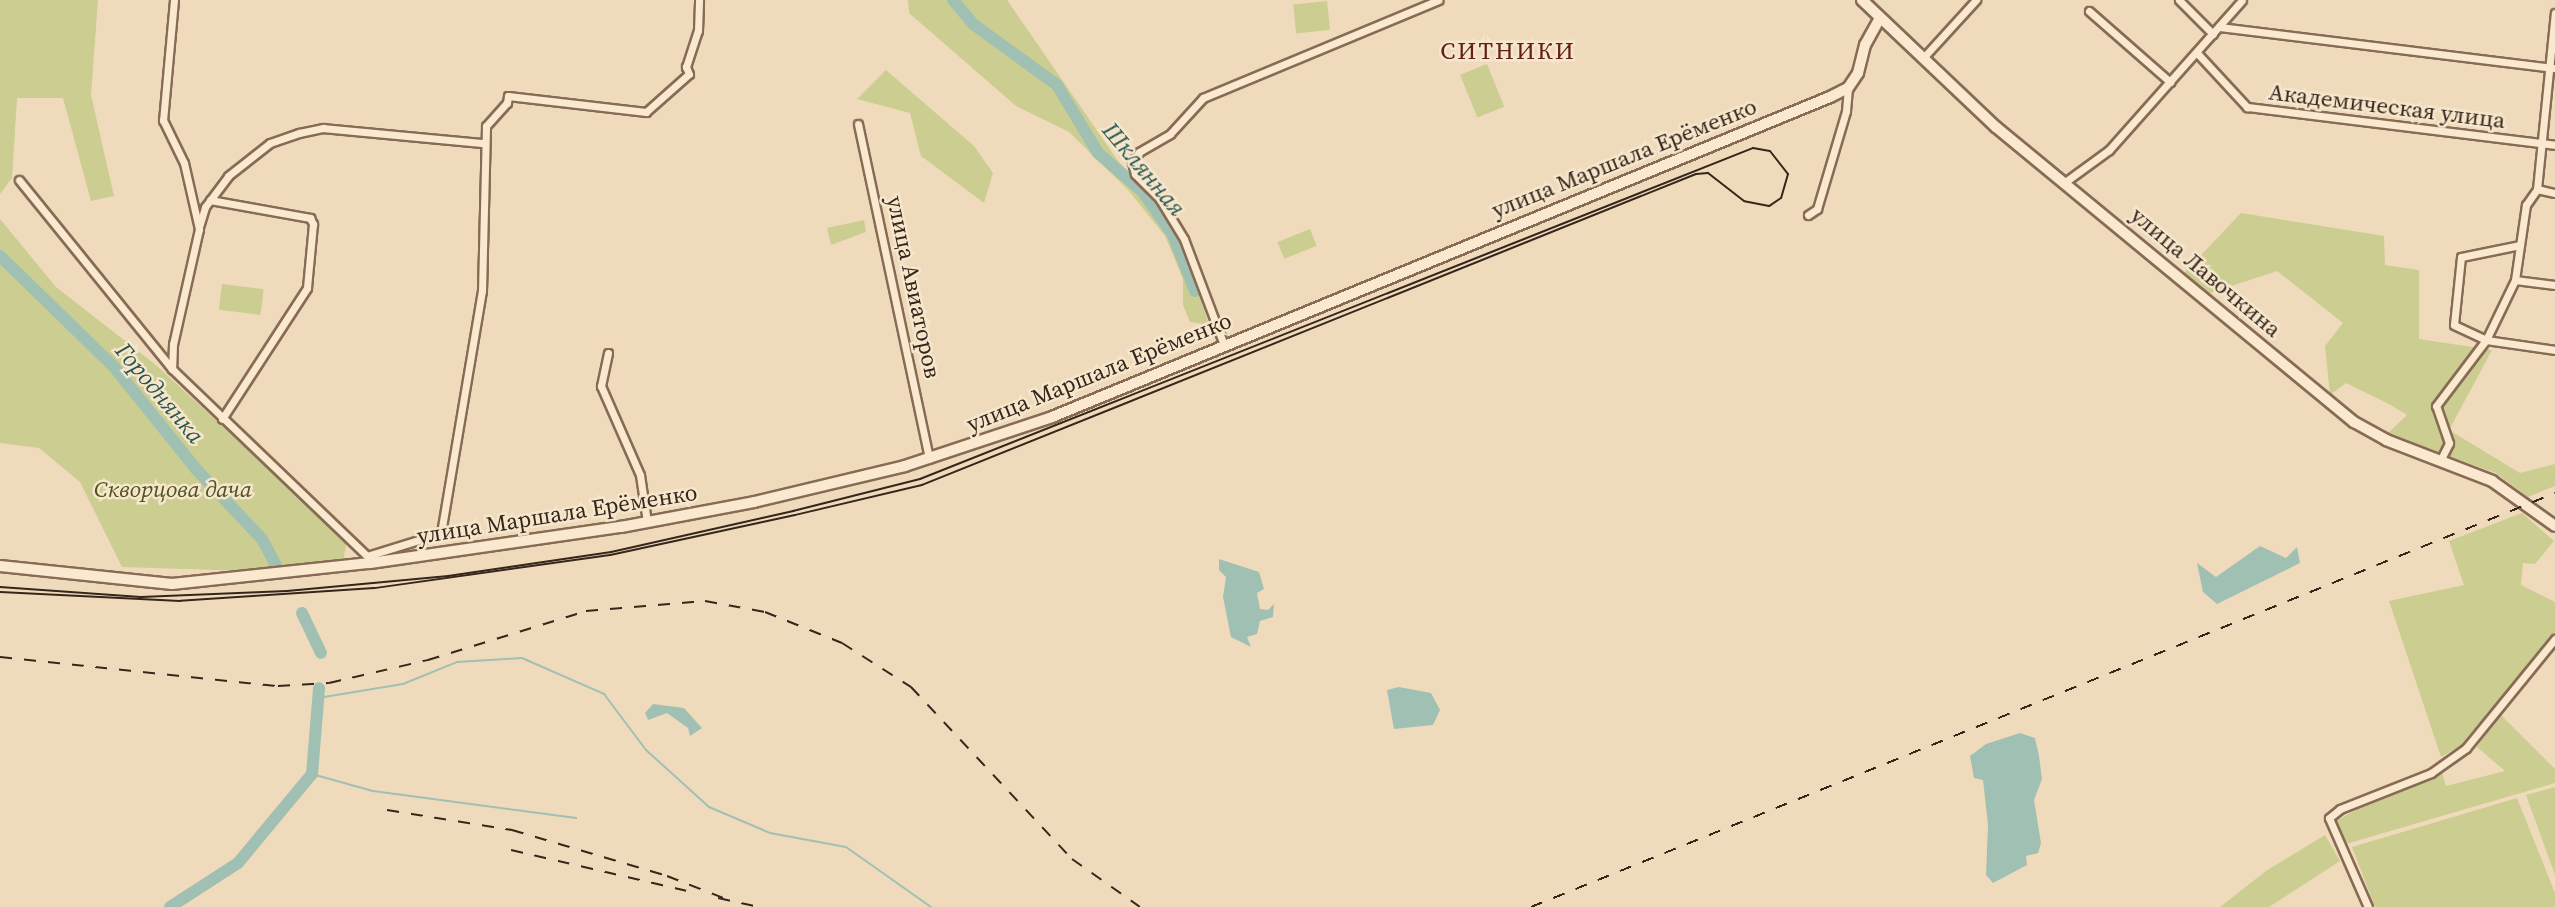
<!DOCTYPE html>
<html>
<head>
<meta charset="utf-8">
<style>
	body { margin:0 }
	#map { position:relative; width:2555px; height:907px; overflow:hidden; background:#efdbbc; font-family:"Source Serif 4",serif }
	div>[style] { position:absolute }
	.green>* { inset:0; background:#cccd90; transform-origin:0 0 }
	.water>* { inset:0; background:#a0c0b3 }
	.stream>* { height:2px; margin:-1px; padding:0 1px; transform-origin:1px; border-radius:1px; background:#a0c0b3 }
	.river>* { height:12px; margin:-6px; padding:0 6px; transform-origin:6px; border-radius:6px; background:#a0c0b3 }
	.roads { filter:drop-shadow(2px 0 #876b55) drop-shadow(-2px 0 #876b55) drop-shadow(0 2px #876b55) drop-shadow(0 -2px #876b55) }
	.street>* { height:7px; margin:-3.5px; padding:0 3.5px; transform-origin:3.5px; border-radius:3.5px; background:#fae9cf }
	.secondary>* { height:10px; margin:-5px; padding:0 5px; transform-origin:5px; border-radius:5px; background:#fae9cf }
	.tram>* { height:2px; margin:-1px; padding:0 1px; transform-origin:1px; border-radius:1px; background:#35251b }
	.rail>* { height:2px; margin-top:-1px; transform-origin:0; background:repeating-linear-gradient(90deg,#35251b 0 12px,transparent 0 24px) }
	span { translate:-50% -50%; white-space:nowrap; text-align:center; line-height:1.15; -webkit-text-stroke:5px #f6e6cc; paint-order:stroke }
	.street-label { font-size:23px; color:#35251b }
	.park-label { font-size:23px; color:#4b5320; font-style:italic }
	.neighbourhood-label { font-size:24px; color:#632119; letter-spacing:2px }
	.water-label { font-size:24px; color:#29564f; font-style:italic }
</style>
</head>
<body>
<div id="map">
	<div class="green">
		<i style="clip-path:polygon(0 0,98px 0,91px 95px,114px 196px,91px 201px,63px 98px,17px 98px,12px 178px,0 194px)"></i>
		<i style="clip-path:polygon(908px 0,1007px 0,1118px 161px,1160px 205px,1183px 243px,1209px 325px,1190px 322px,1183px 305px,1183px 279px,1165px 236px,1129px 191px,1069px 132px,1016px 106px,909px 13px)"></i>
		<i style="left:1327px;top:1px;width:29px;height:34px;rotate:84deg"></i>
		<i style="left:1487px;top:64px;width:46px;height:29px;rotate:68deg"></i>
		<i style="clip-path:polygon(886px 70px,974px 146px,993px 173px,984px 203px,921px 156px,910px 113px,857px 99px)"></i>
		<i style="clip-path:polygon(2241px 213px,2384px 236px,2385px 265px,2419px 270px,2419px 339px,2492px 350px,2449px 430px,2520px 473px,2555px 464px,2555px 486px,2528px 497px,2496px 473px,2387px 434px,2407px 415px,2391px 405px,2346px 383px,2330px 395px,2325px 346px,2343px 323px,2277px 271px,2207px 294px,2184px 273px)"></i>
		<i style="clip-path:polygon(0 219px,56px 287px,156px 365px,347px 541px,343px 561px,248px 571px,122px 567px,80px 482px,39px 448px,0 443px)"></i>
		<i style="clip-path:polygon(864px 220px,866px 232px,831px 245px,827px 228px)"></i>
		<i style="left:1310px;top:229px;width:18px;height:35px;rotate:68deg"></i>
		<i style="left:222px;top:284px;width:42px;height:26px;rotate:7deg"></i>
		<i style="clip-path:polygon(2522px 513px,2554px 541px,2535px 564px,2523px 563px,2521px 585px,2555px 602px,2555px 634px,2460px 746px,2441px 757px,2389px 601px,2464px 585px,2449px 541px)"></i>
		<i style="clip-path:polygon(2500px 714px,2555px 769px,2555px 783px,2346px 844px,2336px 821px,2367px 804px,2442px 772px,2446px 786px,2505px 771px,2477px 747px)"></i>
		<i style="clip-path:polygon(2555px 787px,2555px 875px,2526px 795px)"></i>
		<i style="clip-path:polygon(2517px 798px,2555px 893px,2555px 907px,2375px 907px,2352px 847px)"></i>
		<i style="clip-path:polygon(2325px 835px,2340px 861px,2269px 907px,2220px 907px,2266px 871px)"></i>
	</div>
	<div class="water">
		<i style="clip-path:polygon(2260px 546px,2286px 558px,2297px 547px,2300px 563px,2217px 604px,2203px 592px,2197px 563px,2216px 577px)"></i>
		<i style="clip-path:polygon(1219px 559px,1259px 572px,1264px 589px,1257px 593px,1260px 609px,1268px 610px,1274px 604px,1273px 617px,1260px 621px,1257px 634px,1247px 637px,1251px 647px,1231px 637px,1223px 597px,1226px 577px,1219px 570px)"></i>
		<i style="clip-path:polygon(1399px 687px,1431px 693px,1440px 710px,1433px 725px,1394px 729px,1387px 690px)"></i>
		<i style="clip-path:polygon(653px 704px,684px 708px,702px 728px,690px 736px,688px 728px,667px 713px,648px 720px,645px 713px)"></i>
		<i style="clip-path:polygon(2020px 733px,2035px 738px,2039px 756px,2042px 779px,2034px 800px,2041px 843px,2038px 853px,2026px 856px,2027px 865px,1993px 883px,1986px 875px,1988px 825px,1983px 780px,1974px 778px,1970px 756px,1986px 744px)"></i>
	</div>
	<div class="stream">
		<i style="left:318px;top:698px;width:86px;rotate:-9.4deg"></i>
		<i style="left:403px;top:684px;width:58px;rotate:-22.2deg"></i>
		<i style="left:457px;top:662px;width:65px;rotate:-3.5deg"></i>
		<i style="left:522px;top:658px;width:90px;rotate:23.7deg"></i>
		<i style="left:604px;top:694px;width:70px;rotate:53.1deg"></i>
		<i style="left:646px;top:750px;width:85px;rotate:42.1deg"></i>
		<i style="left:709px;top:807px;width:66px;rotate:23.1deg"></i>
		<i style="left:770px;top:833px;width:77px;rotate:10.4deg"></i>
		<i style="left:846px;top:847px;width:104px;rotate:35.2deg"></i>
		<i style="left:312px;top:774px;width:63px;rotate:15.6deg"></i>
		<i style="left:373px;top:791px;width:205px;rotate:7.6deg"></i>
	</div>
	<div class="river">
		<i style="left:953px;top:0;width:31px;rotate:50deg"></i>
		<i style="left:973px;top:24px;width:104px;rotate:36deg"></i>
		<i style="left:1057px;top:85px;width:79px;rotate:58.9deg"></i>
		<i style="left:1098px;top:153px;width:58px;rotate:40.8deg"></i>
		<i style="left:1142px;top:191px;width:54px;rotate:54.8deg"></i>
		<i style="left:1173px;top:235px;width:60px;rotate:68.6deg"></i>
		<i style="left:0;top:256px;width:159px;rotate:44.2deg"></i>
		<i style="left:114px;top:367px;width:131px;rotate:51.2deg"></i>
		<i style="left:196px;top:469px;width:96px;rotate:46.7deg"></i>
		<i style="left:262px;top:539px;width:32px;rotate:62deg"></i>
		<i style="left:302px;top:613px;width:44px;rotate:64.6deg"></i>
		<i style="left:170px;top:907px;width:81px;rotate:-32.9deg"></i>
		<i style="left:238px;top:863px;width:116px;rotate:-50.3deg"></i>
		<i style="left:312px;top:774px;width:86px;rotate:-85.3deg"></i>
	</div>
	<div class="roads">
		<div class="street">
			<i style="left:174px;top:0;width:121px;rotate:95.2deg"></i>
			<i style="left:163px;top:120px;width:48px;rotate:64deg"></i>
			<i style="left:184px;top:163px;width:68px;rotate:77.2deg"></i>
			<i style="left:199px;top:229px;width:118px;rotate:102.7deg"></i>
			<i style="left:173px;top:344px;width:25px;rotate:92deg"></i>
			<i style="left:172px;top:369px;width:274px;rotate:43.8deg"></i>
			<i style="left:2179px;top:0;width:48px;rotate:45deg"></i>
			<i style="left:2089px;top:11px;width:108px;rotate:41.2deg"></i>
			<i style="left:2219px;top:27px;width:338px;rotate:7deg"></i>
			<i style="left:2197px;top:53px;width:74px;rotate:47.2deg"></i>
			<i style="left:2247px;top:107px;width:310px;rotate:7deg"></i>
			<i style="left:1923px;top:58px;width:79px;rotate:-47.6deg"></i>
			<i style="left:858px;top:124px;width:342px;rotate:78deg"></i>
			<i style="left:19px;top:180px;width:243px;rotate:51deg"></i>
			<i style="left:2065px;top:182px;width:54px;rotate:-36deg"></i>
			<i style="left:2109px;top:150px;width:200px;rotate:-48.4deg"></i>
			<i style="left:2537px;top:189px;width:18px;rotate:13deg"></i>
			<i style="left:210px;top:200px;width:102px;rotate:10.2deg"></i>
			<i style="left:310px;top:218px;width:7px;rotate:63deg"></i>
			<i style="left:313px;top:224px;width:64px;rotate:95.4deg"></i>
			<i style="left:307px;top:288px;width:156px;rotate:123deg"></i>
			<i style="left:1808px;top:215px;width:11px;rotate:-34deg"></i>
			<i style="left:1817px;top:209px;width:102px;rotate:-73.5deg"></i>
			<i style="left:1846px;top:111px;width:23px;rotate:-85deg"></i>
			<i style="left:199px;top:227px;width:21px;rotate:-73deg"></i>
			<i style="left:205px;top:207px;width:39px;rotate:-53deg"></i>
			<i style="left:228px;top:176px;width:53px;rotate:-38.2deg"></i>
			<i style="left:270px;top:143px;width:31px;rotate:-19deg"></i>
			<i style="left:299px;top:133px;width:25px;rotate:-12deg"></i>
			<i style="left:323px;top:128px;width:161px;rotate:5.4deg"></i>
			<i style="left:2520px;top:245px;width:60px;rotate:168.5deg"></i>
			<i style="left:2461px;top:257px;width:68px;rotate:95.9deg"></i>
			<i style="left:2454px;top:325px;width:35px;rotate:25deg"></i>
			<i style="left:2486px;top:340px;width:70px;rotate:8.2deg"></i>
			<i style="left:2515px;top:280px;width:40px;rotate:7.1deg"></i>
			<i style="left:1224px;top:345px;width:113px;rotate:-110.7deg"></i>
			<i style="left:1184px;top:239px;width:48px;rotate:-121.4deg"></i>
			<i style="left:1159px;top:198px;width:34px;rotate:-135deg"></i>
			<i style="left:1135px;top:174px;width:12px;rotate:-104deg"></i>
			<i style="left:1132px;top:162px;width:12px;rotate:-55deg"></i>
			<i style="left:1139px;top:152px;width:36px;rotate:-30deg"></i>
			<i style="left:1170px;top:134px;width:49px;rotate:-47.5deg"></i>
			<i style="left:1203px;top:98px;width:255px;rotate:-22.6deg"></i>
			<i style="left:608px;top:353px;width:34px;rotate:102deg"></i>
			<i style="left:601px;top:386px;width:97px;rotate:66.3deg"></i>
			<i style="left:640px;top:475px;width:48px;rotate:81.5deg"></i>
			<i style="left:2440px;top:461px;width:20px;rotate:-63deg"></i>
			<i style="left:2449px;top:443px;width:39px;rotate:-109deg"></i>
			<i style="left:2436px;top:406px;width:83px;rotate:-52.9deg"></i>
			<i style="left:2486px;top:340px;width:67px;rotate:-64.2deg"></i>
			<i style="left:2515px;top:280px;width:76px;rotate:-81.7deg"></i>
			<i style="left:2526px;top:205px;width:19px;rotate:-55deg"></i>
			<i style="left:2537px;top:189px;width:177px;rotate:-84.2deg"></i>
			<i style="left:370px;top:555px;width:74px;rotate:-17.2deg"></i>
			<i style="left:441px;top:533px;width:245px;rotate:-80.4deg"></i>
			<i style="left:482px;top:291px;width:165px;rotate:-88.6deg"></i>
			<i style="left:486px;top:126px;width:31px;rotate:-48deg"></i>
			<i style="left:507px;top:103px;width:7px;rotate:-82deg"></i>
			<i style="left:508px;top:96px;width:139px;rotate:6.6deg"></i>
			<i style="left:646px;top:112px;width:57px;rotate:-41.5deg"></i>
			<i style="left:689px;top:74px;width:8px;rotate:-113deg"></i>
			<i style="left:686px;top:67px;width:38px;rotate:-72deg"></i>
			<i style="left:698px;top:31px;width:31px;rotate:-88deg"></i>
			<i style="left:2368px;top:907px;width:97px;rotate:-113.7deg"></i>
			<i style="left:2329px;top:818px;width:14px;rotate:-39deg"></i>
			<i style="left:2340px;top:809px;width:98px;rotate:-21.6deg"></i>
			<i style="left:2431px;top:773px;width:43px;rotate:-35.5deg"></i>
			<i style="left:2466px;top:748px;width:141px;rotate:-50.8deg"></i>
		</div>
		<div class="secondary">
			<i style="left:1862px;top:0;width:185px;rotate:43.5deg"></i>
			<i style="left:1996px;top:127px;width:464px;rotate:39.5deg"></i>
			<i style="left:2354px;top:422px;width:37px;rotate:29deg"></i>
			<i style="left:2386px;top:440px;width:114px;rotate:21.1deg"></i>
			<i style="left:2492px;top:481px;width:77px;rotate:35.5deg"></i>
			<i style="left:0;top:566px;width:173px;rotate:6deg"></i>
			<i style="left:172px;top:584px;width:199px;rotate:-6.1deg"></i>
			<i style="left:370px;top:563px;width:254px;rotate:-8.2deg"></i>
			<i style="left:621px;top:527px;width:135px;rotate:-10.6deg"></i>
			<i style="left:754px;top:502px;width:155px;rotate:-13.4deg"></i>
			<i style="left:905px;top:466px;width:155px;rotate:-18.4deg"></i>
			<i style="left:1052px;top:417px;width:841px;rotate:-22.36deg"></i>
			<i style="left:1830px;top:97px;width:20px;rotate:-27deg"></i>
			<i style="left:1848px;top:88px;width:18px;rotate:-56deg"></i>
			<i style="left:1858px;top:73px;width:29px;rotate:-76deg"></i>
			<i style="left:1865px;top:45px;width:31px;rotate:-61deg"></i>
		</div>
	</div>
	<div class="tram">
		<i style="left:0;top:587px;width:141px;rotate:4.1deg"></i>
		<i style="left:141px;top:597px;width:146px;rotate:-2.4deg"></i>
		<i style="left:287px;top:591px;width:162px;rotate:-5.3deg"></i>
		<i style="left:448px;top:576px;width:165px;rotate:-8.4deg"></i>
		<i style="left:611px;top:552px;width:187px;rotate:-12.7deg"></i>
		<i style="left:793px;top:511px;width:131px;rotate:-14.1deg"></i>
		<i style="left:920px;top:479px;width:896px;rotate:-21.67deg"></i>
		<i style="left:1753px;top:148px;width:17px;rotate:10deg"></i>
		<i style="left:1770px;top:151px;width:29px;rotate:52deg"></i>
		<i style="left:1788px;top:174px;width:25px;rotate:106deg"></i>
		<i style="left:1781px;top:198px;width:14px;rotate:146deg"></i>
		<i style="left:1769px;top:206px;width:25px;rotate:-169deg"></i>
		<i style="left:1744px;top:201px;width:46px;rotate:-142.1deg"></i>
		<i style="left:1708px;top:173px;width:12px;rotate:175deg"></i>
		<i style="left:1696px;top:174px;width:834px;rotate:158.11deg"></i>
		<i style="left:922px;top:485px;width:130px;rotate:166.7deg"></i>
		<i style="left:795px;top:515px;width:189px;rotate:167.8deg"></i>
		<i style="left:610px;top:555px;width:238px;rotate:172deg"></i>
		<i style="left:374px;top:588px;width:194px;rotate:176.2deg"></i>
		<i style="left:180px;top:601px;width:180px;rotate:-177.1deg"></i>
	</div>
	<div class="rail">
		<i style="left:0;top:657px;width:280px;rotate:6deg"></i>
		<i style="left:278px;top:686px;width:51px;rotate:-3.4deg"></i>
		<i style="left:329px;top:683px;width:102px;rotate:-13.1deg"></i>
		<i style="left:428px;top:660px;width:165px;rotate:-17.2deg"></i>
		<i style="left:586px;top:611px;width:119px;rotate:-4.8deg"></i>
		<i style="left:705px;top:601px;width:61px;rotate:10.4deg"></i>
		<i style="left:765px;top:612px;width:83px;rotate:21.9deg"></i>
		<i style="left:842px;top:643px;width:82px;rotate:32.5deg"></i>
		<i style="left:911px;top:687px;width:236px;rotate:46.9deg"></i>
		<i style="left:1072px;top:859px;width:83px;rotate:35.2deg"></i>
		<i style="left:387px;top:810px;width:127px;rotate:9.1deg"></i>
		<i style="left:512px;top:830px;width:162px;rotate:16.5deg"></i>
		<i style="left:667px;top:876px;width:63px;rotate:21.3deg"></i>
		<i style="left:511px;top:850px;width:181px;rotate:13.1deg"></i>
		<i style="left:718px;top:898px;width:42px;rotate:12.4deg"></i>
		<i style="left:1531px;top:907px;width:1105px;rotate:-22.01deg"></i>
	</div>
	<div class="street-label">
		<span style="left:2387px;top:106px;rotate:7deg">Академическая улица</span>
		<span style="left:1624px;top:158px;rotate:-22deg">улица Маршала Ерёменко</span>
		<span style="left:2206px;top:272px;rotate:40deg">улица Лавочкина</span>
		<span style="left:914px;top:287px;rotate:78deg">улица Авиаторов</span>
		<span style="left:1099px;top:372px;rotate:-22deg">улица Маршала Ерёменко</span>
		<span style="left:557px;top:514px;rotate:-9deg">улица Маршала Ерёменко</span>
	</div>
	<div class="park-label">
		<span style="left:173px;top:489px">Скворцова дача</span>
	</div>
	<div class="neighbourhood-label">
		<span style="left:1508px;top:51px">СИТНИКИ</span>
	</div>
	<div class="water-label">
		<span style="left:1144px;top:169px;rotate:50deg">Шклянная</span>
		<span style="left:160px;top:393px;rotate:50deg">Городнянка</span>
	</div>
</div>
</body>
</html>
